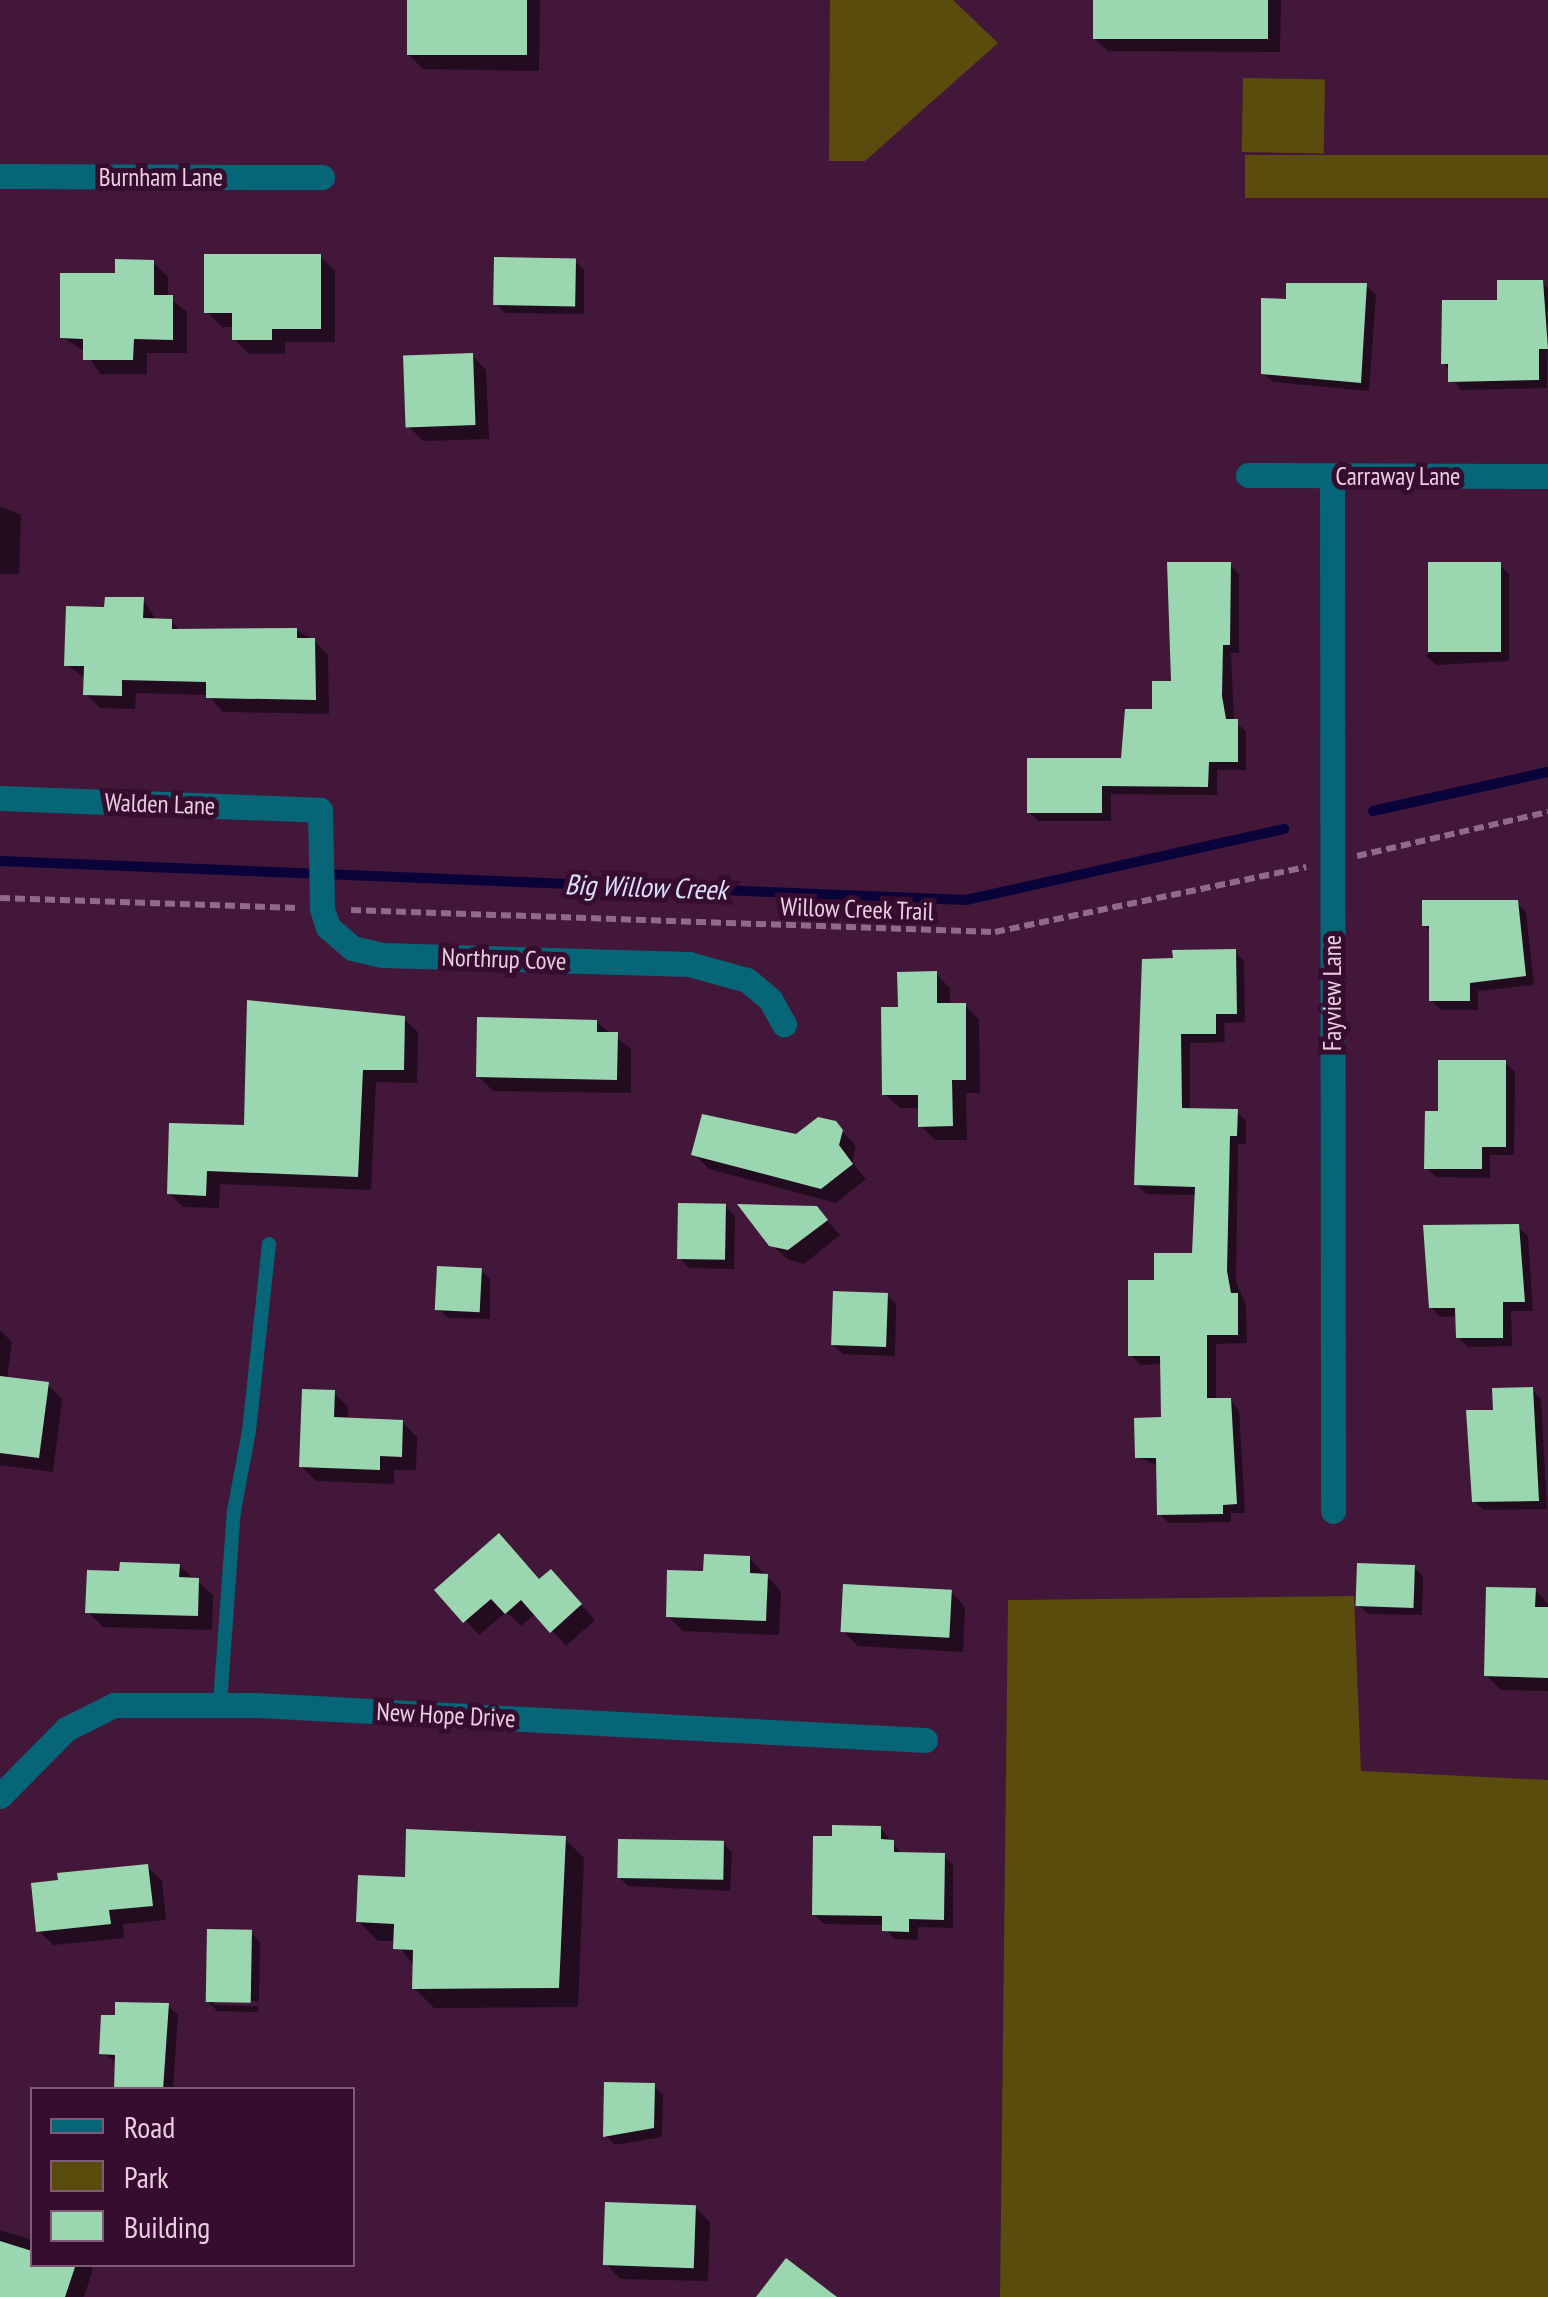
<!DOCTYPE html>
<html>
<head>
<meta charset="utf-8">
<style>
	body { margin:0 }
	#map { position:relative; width:1548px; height:2297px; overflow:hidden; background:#42173a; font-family:"PT Sans Narrow",sans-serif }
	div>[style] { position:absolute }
	.green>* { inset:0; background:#5a4c0d; transform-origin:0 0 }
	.shadow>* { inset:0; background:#0007 }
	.stream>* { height:10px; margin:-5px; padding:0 5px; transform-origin:5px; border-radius:5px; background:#0a033a }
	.building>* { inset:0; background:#9ad6af; transform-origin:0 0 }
	.path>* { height:6px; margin-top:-3px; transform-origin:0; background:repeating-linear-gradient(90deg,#8f6b87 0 10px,transparent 0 15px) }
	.lane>* { height:14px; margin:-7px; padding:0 7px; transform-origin:7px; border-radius:7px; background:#066577 }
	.street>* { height:25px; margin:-12.5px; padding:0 12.5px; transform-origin:12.5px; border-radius:12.5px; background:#066577 }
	span { translate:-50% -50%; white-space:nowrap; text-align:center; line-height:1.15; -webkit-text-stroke:10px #370d2f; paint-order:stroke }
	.street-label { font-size:25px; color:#e9cde1 }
	.water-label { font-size:28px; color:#dae0fc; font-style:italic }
	.legend { position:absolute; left:30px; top:2087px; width:325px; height:180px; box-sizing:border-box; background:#370d2f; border:2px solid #7e5a76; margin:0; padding:12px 18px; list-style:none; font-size:30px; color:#e9cde1 }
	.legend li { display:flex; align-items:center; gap:20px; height:50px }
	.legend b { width:50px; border:2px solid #7e5a76 }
</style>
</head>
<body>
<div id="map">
	<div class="green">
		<i style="clip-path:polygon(830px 0,953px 0,998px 43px,865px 161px,829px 161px)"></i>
		<i style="left:1243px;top:78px;width:82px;height:74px;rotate:1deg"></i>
		<i style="left:1245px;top:155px;width:303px;height:43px"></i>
		<i style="clip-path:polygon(1354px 1596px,1361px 1771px,1548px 1780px,1548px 2297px,1000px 2297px,1008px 1600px)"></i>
	</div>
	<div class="shadow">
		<i style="clip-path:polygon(410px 0,540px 0,539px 71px,423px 69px,408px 54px)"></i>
		<i style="clip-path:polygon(1095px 0,1281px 0,1280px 52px,1108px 51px,1094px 38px)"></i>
		<i style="clip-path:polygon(320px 256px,335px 271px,335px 342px,285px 342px,285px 354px,249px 354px,234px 339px,234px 327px,222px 327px,207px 312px)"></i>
		<i style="clip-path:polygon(575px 261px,584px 270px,584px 314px,505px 313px,496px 304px)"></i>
		<i style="clip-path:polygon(153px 262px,168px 277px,168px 297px,187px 312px,187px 353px,147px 353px,147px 374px,100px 374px,86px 352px,62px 337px,117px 276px)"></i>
		<i style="clip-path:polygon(1542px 283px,1548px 288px,1547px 388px,1460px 390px,1444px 363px,1499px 303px)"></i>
		<i style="clip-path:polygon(1366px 286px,1376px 295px,1369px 391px,1273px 382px,1263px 373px,1289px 301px)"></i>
		<i style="clip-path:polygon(472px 355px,486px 370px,489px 439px,423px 441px,408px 426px)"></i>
		<i style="clip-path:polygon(0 506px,21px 515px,19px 574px,0 574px)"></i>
		<i style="clip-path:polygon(1230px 565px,1239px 574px,1239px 653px,1231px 653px,1234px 721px,1246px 731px,1246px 770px,1217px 770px,1217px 795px,1111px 794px,1111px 821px,1039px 821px,1029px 812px,1124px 760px,1174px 683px)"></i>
		<i style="clip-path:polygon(1500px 565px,1509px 574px,1509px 661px,1436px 665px,1426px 656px)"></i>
		<i style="clip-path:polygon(143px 600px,157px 621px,171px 621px,181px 631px,296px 630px,314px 640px,328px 655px,329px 714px,223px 712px,208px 695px,136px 693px,135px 709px,100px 708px,86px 694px,86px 679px,67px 665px,107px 610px)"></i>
		<i style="clip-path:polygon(1517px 903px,1526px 912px,1534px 985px,1478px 991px,1478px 1010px,1441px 1010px,1431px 1000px,1431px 932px,1424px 925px)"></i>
		<i style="clip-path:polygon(1234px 951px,1244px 961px,1245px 1022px,1224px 1023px,1225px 1042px,1190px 1043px,1190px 1111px,1237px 1112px,1246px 1121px,1246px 1144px,1238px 1144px,1236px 1282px,1246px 1304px,1247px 1343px,1216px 1344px,1216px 1401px,1230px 1400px,1239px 1410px,1245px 1513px,1231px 1513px,1231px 1522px,1169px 1523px,1159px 1514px,1158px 1466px,1138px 1457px,1164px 1420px,1162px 1364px,1140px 1365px,1131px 1355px,1157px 1282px,1195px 1256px,1197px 1195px,1146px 1194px,1137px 1184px,1145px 961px)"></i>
		<i style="clip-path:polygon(936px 974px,950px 988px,950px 1005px,965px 1005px,979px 1020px,980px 1093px,966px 1093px,967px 1140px,935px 1140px,921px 1126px,921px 1108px,900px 1108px,885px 1094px,900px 1009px)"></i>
		<i style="clip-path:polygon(404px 1019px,418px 1032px,417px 1083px,376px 1082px,371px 1190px,220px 1184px,219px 1208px,183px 1207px,169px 1193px,247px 1128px)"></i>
		<i style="clip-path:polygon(596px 1022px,631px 1049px,631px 1093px,493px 1091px,478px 1076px)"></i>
		<i style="clip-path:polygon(1505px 1062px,1515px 1072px,1514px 1155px,1490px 1155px,1490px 1178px,1436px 1177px,1427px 1168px,1440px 1114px)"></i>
		<i style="clip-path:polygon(835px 1124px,856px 1146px,852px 1162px,866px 1179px,836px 1203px,709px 1169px,694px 1154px,796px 1137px)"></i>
		<i style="clip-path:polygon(725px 1206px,735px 1216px,734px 1269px,689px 1268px,680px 1258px)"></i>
		<i style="clip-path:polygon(816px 1208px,840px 1235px,804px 1264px,787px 1259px,771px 1244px)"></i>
		<i style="clip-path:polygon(1518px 1227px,1528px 1236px,1533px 1311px,1511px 1311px,1512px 1346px,1468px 1347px,1458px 1337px,1458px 1316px,1440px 1317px,1431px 1307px)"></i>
		<i style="clip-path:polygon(481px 1270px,490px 1279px,490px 1319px,448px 1318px,439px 1309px)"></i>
		<i style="clip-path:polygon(887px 1295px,896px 1304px,895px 1356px,843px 1354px,833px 1344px)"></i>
		<i style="clip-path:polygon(0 1330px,12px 1342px,7px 1379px,48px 1385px,62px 1399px,53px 1472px,0 1465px)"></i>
		<i style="clip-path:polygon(1532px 1390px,1541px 1399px,1547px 1509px,1484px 1510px,1474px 1501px,1495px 1412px)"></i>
		<i style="clip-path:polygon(334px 1393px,348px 1407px,348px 1420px,402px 1422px,417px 1437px,416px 1470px,394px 1470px,394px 1484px,316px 1481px,301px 1466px)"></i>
		<i style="clip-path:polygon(749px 1558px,781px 1591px,779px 1635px,683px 1631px,668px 1616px,706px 1574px)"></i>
		<i style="clip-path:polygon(179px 1566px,213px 1595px,212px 1630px,103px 1627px,88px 1612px,122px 1573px)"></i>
		<i style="clip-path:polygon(1414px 1567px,1423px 1577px,1422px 1615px,1368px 1614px,1358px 1604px)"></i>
		<i style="clip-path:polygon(540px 1581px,565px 1587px,595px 1620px,566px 1646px,536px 1613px,521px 1626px,506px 1612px,479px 1635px,438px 1590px)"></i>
		<i style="clip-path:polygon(1535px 1590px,1548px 1604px,1548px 1691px,1501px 1690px,1486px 1675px)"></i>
		<i style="clip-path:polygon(951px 1592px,965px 1607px,963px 1652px,858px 1646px,843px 1631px)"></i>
		<i style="clip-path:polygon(880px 1828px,903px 1855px,944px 1856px,953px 1865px,953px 1928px,918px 1927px,918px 1940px,894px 1939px,884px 1925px,824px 1924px,814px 1914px,835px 1839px)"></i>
		<i style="clip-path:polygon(564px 1838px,584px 1858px,578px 2007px,434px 2008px,414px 1988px,415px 1968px,396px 1941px,378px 1941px,358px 1921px,407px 1880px)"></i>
		<i style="clip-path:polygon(723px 1843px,732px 1853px,730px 1891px,628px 1886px,619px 1877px)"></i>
		<i style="clip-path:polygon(147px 1866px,162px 1881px,166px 1920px,123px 1924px,124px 1938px,53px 1945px,39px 1931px)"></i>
		<i style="clip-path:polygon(251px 1933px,260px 1942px,259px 2001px,214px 2000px,214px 2005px,258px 2006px,258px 2012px,217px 2011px,207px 2001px)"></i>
		<i style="clip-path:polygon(168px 2006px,178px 2015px,173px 2090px,116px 2090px,117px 2063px,102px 2053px)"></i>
		<i style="clip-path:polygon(654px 2086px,663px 2095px,662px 2137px,615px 2145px,606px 2136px)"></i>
		<i style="clip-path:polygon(695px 2207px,710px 2222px,708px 2281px,620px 2279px,606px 2264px)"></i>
		<i style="clip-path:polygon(0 2230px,32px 2240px,32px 2264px,88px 2264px,93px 2269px,84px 2297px,0 2297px)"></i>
	</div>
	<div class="stream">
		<i style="left:1373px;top:811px;width:179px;rotate:-12.6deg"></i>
		<i style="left:0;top:861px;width:967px;rotate:2.31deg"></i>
		<i style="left:966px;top:900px;width:326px;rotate:-12.6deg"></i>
	</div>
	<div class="building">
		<i style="left:407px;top:0;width:120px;height:55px"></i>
		<i style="left:1093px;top:0;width:175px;height:39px"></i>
		<i style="clip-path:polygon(204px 254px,321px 254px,321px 329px,272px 329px,272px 340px,232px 340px,232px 313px,204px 313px)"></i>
		<i style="left:494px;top:257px;width:82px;height:48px;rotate:1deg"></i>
		<i style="clip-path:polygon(115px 259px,154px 260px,154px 295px,173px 295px,173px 340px,134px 339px,133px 360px,83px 360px,83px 339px,60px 338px,60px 273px,115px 273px)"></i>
		<i style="clip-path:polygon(1497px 280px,1543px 280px,1548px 349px,1539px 349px,1539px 380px,1448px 382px,1448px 364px,1441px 364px,1442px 300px,1497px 300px)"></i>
		<i style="clip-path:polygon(1286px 283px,1367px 283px,1361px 383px,1261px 374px,1261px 298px,1286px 299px)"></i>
		<i style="left:473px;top:353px;width:72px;height:70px;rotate:88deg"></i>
		<i style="clip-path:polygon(1167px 562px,1231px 562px,1230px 645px,1223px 645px,1222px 696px,1226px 719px,1238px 719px,1238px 762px,1209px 762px,1208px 787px,1102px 786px,1102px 813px,1027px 813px,1027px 758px,1121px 758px,1125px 709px,1152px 709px,1152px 681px,1171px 681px)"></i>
		<i style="left:1501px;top:562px;width:90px;height:73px;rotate:90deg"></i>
		<i style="clip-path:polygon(105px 597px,144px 597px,143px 618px,172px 619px,172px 629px,297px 628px,297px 638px,315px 638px,316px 700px,206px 698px,206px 682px,122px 680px,122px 696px,83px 695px,84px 666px,64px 666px,66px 606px,104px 607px)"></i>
		<i style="clip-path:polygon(1422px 900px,1518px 900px,1526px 976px,1470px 983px,1470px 1001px,1429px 1001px,1429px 926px,1422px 926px)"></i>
		<i style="clip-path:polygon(1236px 949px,1237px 1014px,1216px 1014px,1216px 1034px,1181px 1034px,1182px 1108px,1238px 1109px,1237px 1136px,1230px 1136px,1227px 1271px,1231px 1293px,1238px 1293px,1238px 1335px,1207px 1335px,1207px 1398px,1231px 1398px,1237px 1504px,1223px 1505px,1223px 1514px,1157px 1515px,1156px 1458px,1135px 1458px,1134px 1418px,1161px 1417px,1160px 1356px,1128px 1356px,1128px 1280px,1154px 1280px,1154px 1253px,1192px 1253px,1195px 1187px,1134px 1185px,1142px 959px,1173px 958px,1172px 950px)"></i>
		<i style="clip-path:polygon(937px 971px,937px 1003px,966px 1003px,966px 1080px,952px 1080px,953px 1126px,918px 1127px,918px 1095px,882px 1095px,881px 1007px,898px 1007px,897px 972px)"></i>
		<i style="clip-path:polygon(247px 1000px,405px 1016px,404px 1070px,363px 1070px,358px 1177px,207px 1171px,206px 1196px,167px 1194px,169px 1123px,244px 1125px)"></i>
		<i style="clip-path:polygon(477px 1017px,597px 1020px,597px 1032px,618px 1032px,617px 1080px,476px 1077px)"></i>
		<i style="clip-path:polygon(1438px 1060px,1506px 1060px,1506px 1147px,1482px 1147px,1482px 1169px,1424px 1169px,1425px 1111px,1438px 1111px)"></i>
		<i style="clip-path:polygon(702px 1114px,796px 1134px,818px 1117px,836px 1121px,843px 1130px,839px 1145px,853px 1164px,821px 1189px,691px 1155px)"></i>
		<i style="left:678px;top:1203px;width:48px;height:56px;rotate:1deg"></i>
		<i style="clip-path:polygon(737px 1204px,817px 1206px,828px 1220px,788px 1250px,769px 1246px)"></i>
		<i style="clip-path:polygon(1519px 1224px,1525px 1302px,1503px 1302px,1503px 1338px,1456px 1338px,1455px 1308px,1429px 1308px,1423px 1225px)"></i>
		<i style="left:437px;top:1266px;width:45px;height:44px;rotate:3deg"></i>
		<i style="left:833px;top:1291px;width:55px;height:54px;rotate:2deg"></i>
		<i style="clip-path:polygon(0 1376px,49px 1382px,39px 1458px,0 1453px)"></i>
		<i style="clip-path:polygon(1533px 1387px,1539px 1501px,1472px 1502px,1466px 1410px,1493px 1410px,1492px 1388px)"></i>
		<i style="clip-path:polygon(302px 1389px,335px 1390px,334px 1417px,403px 1420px,402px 1457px,380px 1456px,380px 1470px,299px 1467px)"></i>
		<i style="clip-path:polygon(499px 1533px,539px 1579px,551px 1569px,582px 1604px,550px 1633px,521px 1600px,505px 1614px,491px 1599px,463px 1623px,434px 1590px)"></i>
		<i style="clip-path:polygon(704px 1554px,750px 1556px,750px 1573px,768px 1574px,766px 1621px,666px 1617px,667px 1570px,703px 1571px)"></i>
		<i style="clip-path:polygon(120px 1562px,180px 1564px,179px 1577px,199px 1578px,198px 1616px,85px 1613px,87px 1570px,119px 1571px)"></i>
		<i style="left:1357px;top:1563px;width:58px;height:43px;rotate:2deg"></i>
		<i style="left:843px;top:1584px;width:109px;height:48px;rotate:3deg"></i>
		<i style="clip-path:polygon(1486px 1587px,1536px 1588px,1535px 1607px,1548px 1607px,1548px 1678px,1484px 1676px)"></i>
		<i style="clip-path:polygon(832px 1825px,881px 1826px,881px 1839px,894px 1840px,894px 1852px,945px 1853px,944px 1920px,909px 1919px,909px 1932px,882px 1931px,882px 1916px,812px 1915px,813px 1836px,832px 1836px)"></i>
		<i style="clip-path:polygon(406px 1829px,566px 1836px,559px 1988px,412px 1989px,413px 1950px,393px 1949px,394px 1924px,356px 1922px,358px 1875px,405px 1877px)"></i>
		<i style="left:618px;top:1839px;width:106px;height:39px;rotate:1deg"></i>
		<i style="clip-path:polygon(148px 1864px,153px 1906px,109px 1910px,111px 1924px,36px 1932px,31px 1883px,58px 1880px,57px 1873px)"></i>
		<i style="left:207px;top:1929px;width:45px;height:73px;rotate:1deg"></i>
		<i style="clip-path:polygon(115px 2002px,169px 2003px,163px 2090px,114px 2090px,115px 2055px,99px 2054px,101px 2015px,115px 2015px)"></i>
		<i style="clip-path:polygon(604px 2082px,655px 2083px,654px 2128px,603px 2137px)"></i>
		<i style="left:605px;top:2202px;width:91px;height:63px;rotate:2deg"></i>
		<i style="clip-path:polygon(0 2241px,32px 2251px,32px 2264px,76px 2264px,65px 2297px,0 2297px)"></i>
		<i style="clip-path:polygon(786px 2258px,837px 2297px,756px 2297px)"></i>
	</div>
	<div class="path">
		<i style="left:1357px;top:856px;width:196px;rotate:-13deg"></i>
		<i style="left:0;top:898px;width:299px;rotate:1.9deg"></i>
		<i style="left:351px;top:910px;width:644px;rotate:1.96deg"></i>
		<i style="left:995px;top:932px;width:318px;rotate:-11.8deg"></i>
	</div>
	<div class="lane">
		<i style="left:220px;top:1704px;width:194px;rotate:-85.9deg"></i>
		<i style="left:234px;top:1511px;width:81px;rotate:-79.4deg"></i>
		<i style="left:249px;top:1431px;width:188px;rotate:-83.9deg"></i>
	</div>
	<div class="street">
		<i style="left:0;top:176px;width:322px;rotate:0.2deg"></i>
		<i style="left:1248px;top:475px;width:300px;rotate:0.2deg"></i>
		<i style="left:1332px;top:476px;width:1035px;rotate:89.94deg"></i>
		<i style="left:0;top:798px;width:320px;rotate:2.1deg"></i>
		<i style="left:320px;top:810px;width:99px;rotate:88.8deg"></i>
		<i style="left:322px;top:909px;width:19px;rotate:72deg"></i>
		<i style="left:328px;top:927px;width:32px;rotate:41deg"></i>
		<i style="left:352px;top:948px;width:32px;rotate:13deg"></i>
		<i style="left:383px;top:955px;width:306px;rotate:1.7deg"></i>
		<i style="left:689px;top:964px;width:60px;rotate:15.4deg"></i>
		<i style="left:747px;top:980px;width:30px;rotate:40deg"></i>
		<i style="left:770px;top:999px;width:29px;rotate:61deg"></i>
		<i style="left:0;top:1796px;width:94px;rotate:-45.4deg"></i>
		<i style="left:66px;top:1729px;width:54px;rotate:-26.6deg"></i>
		<i style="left:114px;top:1705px;width:143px"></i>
		<i style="left:257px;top:1705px;width:669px;rotate:3deg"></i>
	</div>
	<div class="street-label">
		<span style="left:161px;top:177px">Burnham Lane</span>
		<span style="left:1398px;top:476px">Carraway Lane</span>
		<span style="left:160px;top:804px;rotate:2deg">Walden Lane</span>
		<span style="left:857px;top:909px;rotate:2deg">Willow Creek Trail</span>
		<span style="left:504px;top:959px;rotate:2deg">Northrup Cove</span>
		<span style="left:1332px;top:993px;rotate:-90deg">Fayview Lane</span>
		<span style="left:446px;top:1715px;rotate:3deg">New Hope Drive</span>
	</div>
	<div class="water-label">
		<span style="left:646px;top:887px;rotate:2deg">Big Willow Creek</span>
	</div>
	<ul class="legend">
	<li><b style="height:12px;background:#066577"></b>Road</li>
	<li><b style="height:28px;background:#5a4c0d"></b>Park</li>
	<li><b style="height:28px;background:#9ad6af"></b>Building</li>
	</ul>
</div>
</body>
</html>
